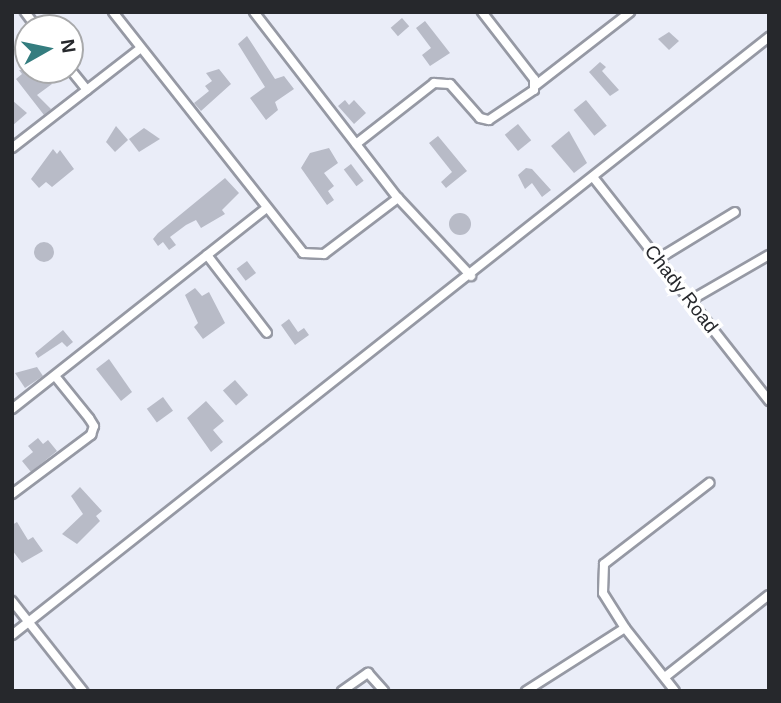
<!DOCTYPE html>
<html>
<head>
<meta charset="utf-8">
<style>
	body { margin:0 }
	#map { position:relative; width:781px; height:703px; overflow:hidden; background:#eaedf8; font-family:Helvetica,sans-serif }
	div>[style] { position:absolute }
	.building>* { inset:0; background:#b8bbc7; transform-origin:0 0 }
	.round { border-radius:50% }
	.roads { filter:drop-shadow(2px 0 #9699a4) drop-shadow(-2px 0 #9699a4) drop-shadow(0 2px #9699a4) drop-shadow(0 -2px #9699a4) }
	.minor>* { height:8px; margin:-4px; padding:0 4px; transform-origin:4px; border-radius:4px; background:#fff }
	span { translate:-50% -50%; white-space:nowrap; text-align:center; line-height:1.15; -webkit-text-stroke:7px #fff; paint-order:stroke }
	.street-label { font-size:19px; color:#26282c }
	.frame { position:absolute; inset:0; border:14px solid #26282c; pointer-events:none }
	.north { position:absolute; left:14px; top:14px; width:70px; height:70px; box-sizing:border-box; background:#fff; border:2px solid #a8a9ab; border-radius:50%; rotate:81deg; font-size:19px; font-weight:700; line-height:28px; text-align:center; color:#26282c }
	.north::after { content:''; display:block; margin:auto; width:24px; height:32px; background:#347d7f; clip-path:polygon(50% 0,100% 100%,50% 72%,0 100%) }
</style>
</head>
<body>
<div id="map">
	<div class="building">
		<i style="left:402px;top:18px;width:11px;height:15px;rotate:49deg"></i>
		<i style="clip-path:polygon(425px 21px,450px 53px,430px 66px,422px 55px,431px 48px,416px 28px)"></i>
		<i style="clip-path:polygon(669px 32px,679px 41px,669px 50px,658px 39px)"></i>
		<i style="clip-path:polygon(247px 36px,275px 79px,284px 76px,294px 89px,275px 102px,278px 110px,266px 120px,250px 98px,265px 87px,238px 44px)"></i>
		<i style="clip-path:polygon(600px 62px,606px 67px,602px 71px,619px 90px,610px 96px,589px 72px)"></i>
		<i style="clip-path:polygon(219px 69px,231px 84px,201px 111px,194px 103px,209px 91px,205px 86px,212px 81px,206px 73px)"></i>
		<i style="clip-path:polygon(19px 70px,36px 70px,52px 84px,37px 95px,51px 109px,44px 115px,16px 79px,22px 74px)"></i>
		<i style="clip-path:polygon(12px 100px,27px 113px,12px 126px)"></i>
		<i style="clip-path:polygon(345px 100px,349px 105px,354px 100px,366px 113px,354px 124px,338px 106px)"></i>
		<i style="left:586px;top:100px;width:33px;height:16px;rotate:51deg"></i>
		<i style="left:518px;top:124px;width:21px;height:17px;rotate:51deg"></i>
		<i style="clip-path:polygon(116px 126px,128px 140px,115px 152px,106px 142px)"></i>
		<i style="clip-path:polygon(144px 128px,160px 139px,139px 152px,129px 139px)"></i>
		<i style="clip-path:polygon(569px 131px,587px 163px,574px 173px,551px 146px)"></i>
		<i style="clip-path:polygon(438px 136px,467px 171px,446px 188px,441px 182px,452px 172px,429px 143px)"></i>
		<i style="clip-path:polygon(329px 148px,338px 163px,324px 173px,334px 186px,328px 191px,334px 200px,327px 205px,301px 168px,310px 153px)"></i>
		<i style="clip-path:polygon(53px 149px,57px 154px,60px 150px,74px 169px,52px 187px,46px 182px,39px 188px,31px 179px)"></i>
		<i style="left:351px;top:164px;width:21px;height:9px;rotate:53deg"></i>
		<i style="clip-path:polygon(526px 168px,532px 169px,551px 190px,542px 197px,532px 183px,525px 189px,518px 175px)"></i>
		<i style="clip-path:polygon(225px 178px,239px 193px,222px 210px,225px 214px,201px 228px,196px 220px,186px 225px,170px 237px,176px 245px,169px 250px,163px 242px,158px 246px,153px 239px,158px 233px)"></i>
		<i class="round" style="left:449px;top:213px;width:22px;height:22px"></i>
		<i class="round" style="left:34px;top:242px;width:20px;height:20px"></i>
		<i style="left:247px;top:261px;width:15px;height:13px;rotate:53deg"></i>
		<i style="clip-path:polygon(195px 288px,202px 296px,209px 292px,225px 323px,203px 339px,194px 327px,198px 323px,185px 295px)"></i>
		<i style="clip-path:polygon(289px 319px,298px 332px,304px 328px,309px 335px,295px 345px,281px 325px)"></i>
		<i style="clip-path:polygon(63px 330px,73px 342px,67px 347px,62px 342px,38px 358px,35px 353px)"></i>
		<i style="clip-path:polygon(109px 359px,132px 392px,121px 401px,96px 369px)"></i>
		<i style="clip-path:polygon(37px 367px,43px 376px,25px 388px,15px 373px)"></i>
		<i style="left:235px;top:380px;width:20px;height:16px;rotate:49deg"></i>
		<i style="left:163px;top:397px;width:17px;height:20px;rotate:54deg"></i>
		<i style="clip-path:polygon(206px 401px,224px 421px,213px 430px,223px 442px,211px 452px,187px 418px)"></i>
		<i style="clip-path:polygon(38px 438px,43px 444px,48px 440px,57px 451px,31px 472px,22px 461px,33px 452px,28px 446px)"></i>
		<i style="clip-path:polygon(80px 487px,102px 511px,96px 516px,100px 521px,77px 544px,62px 534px,83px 514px,71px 496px)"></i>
		<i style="clip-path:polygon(17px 522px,28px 540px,33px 537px,43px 551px,22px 563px,12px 550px,12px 525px)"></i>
	</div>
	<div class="roads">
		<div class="minor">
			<i style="left:25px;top:12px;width:20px;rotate:53deg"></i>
			<i style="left:113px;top:12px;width:307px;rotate:51.7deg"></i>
			<i style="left:303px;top:253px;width:21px;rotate:3deg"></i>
			<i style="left:324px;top:254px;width:93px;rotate:-37.1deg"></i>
			<i style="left:254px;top:12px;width:235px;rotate:52.3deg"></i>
			<i style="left:398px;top:198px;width:107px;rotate:46.9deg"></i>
			<i style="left:70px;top:69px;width:27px;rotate:51deg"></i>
			<i style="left:536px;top:85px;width:119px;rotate:-37.8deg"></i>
			<i style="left:356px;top:144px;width:99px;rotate:-38deg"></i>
			<i style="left:434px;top:83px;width:16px;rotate:4deg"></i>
			<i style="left:450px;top:84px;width:45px;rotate:48.6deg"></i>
			<i style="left:480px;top:118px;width:9px;rotate:13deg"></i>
			<i style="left:489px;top:120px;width:54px;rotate:-33.7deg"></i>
			<i style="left:534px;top:90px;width:11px;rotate:-90deg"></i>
			<i style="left:534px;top:79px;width:85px;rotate:-127.8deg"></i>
			<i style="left:12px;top:148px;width:163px;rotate:-37.8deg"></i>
			<i style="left:593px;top:177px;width:285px;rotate:51.8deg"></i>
			<i style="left:207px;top:255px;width:98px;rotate:52.4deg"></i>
			<i style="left:658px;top:259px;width:90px;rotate:-31.4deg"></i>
			<i style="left:691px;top:300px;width:90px;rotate:-30deg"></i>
			<i style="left:12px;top:409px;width:323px;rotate:-38.3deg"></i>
			<i style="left:12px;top:494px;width:99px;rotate:-36.8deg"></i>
			<i style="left:91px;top:435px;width:9px;rotate:-72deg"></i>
			<i style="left:94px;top:426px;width:9px;rotate:-122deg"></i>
			<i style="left:89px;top:418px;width:54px;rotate:-129deg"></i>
			<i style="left:12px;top:601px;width:115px;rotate:51.7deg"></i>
			<i style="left:625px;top:628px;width:41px;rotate:-122.2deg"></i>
			<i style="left:603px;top:593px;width:29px;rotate:-88deg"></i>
			<i style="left:604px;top:564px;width:133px;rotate:-37.6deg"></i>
			<i style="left:12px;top:635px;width:965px;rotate:-38.31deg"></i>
			<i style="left:665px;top:677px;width:132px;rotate:-38.3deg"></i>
			<i style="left:342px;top:691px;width:32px;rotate:-35deg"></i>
			<i style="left:368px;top:673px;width:24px;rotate:48deg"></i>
			<i style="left:526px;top:691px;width:117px;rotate:-32.5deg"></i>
			<i style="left:625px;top:628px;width:80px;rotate:51.6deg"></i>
		</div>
	</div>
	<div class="street-label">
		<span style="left:681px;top:289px;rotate:52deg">Chady Road</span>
	</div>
	<div class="frame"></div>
	<div class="north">N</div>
</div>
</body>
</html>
